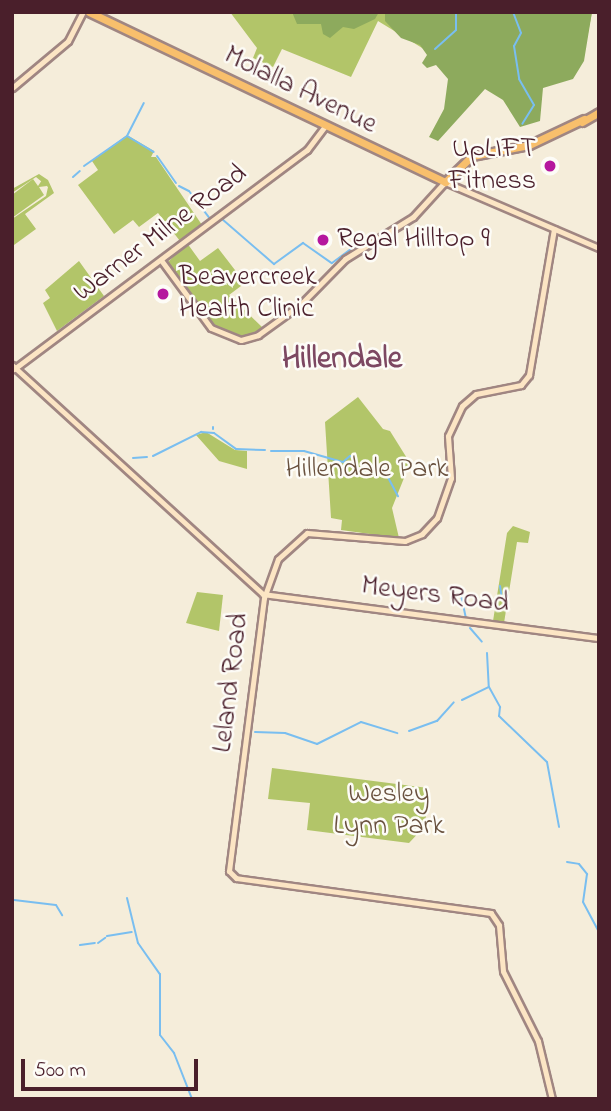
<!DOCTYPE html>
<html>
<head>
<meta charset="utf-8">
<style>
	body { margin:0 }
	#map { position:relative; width:611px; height:1111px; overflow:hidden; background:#f5edda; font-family:"Indie Flower",sans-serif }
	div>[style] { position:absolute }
	.green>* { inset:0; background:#b2c569 }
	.forest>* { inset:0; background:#8daa5d }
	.stream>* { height:2px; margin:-1px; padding:0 1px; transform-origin:1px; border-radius:1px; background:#79bef0 }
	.roads { filter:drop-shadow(2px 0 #a08682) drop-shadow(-2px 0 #a08682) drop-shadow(0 2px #a08682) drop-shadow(0 -2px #a08682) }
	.secondary>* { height:5px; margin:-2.5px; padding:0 2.5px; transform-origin:2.5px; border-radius:2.5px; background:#fce5c4 }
	.primary>* { height:7px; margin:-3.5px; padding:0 3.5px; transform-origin:3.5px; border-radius:3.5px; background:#f8bf6c }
	.dots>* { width:19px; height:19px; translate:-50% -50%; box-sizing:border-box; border:4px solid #fdfcf7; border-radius:50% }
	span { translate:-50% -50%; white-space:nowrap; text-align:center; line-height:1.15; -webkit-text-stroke:5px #fdfcf7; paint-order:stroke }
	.street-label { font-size:28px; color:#4a1f2b }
	.poi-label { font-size:28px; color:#4a1f2b }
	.right { translate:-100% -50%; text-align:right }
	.left { translate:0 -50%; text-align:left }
	.park-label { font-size:28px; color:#69513e }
	.quarter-label { font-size:32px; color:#7d4862; font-weight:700 }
	.frame { position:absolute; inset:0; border:14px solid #4a1f2b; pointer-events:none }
	.scale { position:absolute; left:21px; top:1059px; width:177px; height:32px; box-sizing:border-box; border:4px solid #4a1f2b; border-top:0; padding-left:9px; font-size:21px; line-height:24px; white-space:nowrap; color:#4a1f2b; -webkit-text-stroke:5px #fdfcf7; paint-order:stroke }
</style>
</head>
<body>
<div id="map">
	<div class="green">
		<i style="clip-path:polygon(230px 12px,592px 12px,585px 49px,572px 73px,536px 91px,432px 54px,378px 21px,351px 77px,282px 49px,273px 67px,253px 58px,257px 48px)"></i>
		<i style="clip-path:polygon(127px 135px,154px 151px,151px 157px,156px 157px,202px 225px,180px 241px,158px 213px,139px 227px,133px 220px,114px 234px,78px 185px,98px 170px,92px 161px)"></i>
		<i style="clip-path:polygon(39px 174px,48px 180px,54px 193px,25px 214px,36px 229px,14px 245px,12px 219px,46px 196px,48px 187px,36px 177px,12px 193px,12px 189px)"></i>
		<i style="clip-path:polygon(33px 179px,38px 186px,42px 180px,45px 182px,47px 186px,39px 187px,44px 195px,12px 218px,12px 195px)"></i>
		<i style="clip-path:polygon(187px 243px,200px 261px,218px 248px,245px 283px,229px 295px,263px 328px,242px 338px,213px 327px,166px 264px)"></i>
		<i style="clip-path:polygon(79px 261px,104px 296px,57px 331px,43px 303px,50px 298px,45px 290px)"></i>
		<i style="clip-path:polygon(358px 397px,383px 429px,390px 431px,410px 463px,392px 508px,399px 538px,341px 530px,342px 520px,331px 518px,325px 422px)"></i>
		<i style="clip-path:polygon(206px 432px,235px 450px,247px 451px,247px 469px,219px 461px,196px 435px)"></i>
		<i style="clip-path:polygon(513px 526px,530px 532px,528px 543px,517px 542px,504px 623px,493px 621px,507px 533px)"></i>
		<i style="clip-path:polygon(197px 592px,223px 595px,219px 631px,186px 623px)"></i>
		<i style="clip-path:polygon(272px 768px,428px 788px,425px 826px,409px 843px,307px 830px,310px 803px,268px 799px)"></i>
	</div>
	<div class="forest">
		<i style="clip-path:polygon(292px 12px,379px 12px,375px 19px,354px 29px,343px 27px,330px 38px,323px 34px,321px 24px,297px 24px)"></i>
		<i style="clip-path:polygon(385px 12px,592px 12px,584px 61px,573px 79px,543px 88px,540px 121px,520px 127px,503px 100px,485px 89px,438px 141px,429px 137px,444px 109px,448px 79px,436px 65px,427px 68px,422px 63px,427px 55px,420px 45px,401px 38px,385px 21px)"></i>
	</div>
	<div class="stream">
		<i style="left:513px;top:12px;width:22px;rotate:69deg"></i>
		<i style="left:521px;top:33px;width:15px;rotate:118deg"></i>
		<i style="left:514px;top:46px;width:33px;rotate:81deg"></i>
		<i style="left:519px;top:79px;width:30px;rotate:60deg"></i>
		<i style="left:534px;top:105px;width:22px;rotate:122deg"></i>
		<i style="left:435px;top:49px;width:28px;rotate:-42deg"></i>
		<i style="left:456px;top:30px;width:18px;rotate:-90deg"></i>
		<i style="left:127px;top:136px;width:37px;rotate:-63deg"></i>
		<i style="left:157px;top:156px;width:33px;rotate:55deg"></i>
		<i style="left:84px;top:166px;width:52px;rotate:-34.9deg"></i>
		<i style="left:127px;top:136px;width:31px;rotate:31deg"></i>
		<i style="left:73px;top:177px;width:9px;rotate:-41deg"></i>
		<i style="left:179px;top:186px;width:11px;rotate:27deg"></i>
		<i style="left:189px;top:191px;width:35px;rotate:53deg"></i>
		<i style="left:222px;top:219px;width:69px;rotate:40.9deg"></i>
		<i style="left:274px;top:264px;width:36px;rotate:-36deg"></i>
		<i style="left:303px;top:243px;width:35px;rotate:35deg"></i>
		<i style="left:332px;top:263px;width:47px;rotate:-36.4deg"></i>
		<i style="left:213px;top:429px;width:2px;rotate:-90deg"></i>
		<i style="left:271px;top:451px;width:33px"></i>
		<i style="left:304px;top:451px;width:41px;rotate:15.8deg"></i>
		<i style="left:343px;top:462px;width:9px;rotate:-41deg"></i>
		<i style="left:350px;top:456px;width:7px;rotate:27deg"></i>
		<i style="left:153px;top:456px;width:54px;rotate:-26.6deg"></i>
		<i style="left:201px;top:432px;width:13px;rotate:4deg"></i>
		<i style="left:214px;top:433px;width:27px;rotate:36deg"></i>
		<i style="left:236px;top:449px;width:29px;rotate:2deg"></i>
		<i style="left:133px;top:458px;width:14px;rotate:-4deg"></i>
		<i style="left:383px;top:468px;width:32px;rotate:62deg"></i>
		<i style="left:500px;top:586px;width:13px;rotate:81deg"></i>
		<i style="left:461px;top:595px;width:24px;rotate:78deg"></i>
		<i style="left:470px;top:628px;width:18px;rotate:49deg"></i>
		<i style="left:487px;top:653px;width:34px;rotate:87deg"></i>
		<i style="left:489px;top:687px;width:23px;rotate:61deg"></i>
		<i style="left:500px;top:707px;width:9px;rotate:96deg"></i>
		<i style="left:499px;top:716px;width:66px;rotate:43.8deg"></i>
		<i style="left:547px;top:762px;width:66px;rotate:79.5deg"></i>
		<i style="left:462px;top:700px;width:30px;rotate:-26deg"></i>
		<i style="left:409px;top:731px;width:30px;rotate:-20deg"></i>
		<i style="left:437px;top:721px;width:25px;rotate:-48deg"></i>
		<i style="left:255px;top:732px;width:30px;rotate:2deg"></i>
		<i style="left:285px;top:733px;width:34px;rotate:19deg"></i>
		<i style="left:317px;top:744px;width:49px;rotate:-26.6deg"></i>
		<i style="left:361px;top:722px;width:38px;rotate:17deg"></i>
		<i style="left:567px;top:862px;width:12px;rotate:9deg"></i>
		<i style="left:579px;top:864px;width:13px;rotate:51deg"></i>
		<i style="left:587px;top:874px;width:28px;rotate:98deg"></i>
		<i style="left:583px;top:902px;width:34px;rotate:62deg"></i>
		<i style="left:127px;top:898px;width:46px;rotate:76.3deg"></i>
		<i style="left:138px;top:943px;width:38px;rotate:55deg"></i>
		<i style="left:160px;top:974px;width:61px;rotate:90deg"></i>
		<i style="left:160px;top:1035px;width:23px;rotate:52deg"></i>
		<i style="left:174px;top:1053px;width:49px;rotate:68.6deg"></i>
		<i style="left:14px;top:900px;width:42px;rotate:6.8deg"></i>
		<i style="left:56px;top:905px;width:12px;rotate:59deg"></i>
		<i style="left:107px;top:936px;width:25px;rotate:-9deg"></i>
		<i style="left:98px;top:943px;width:9px;rotate:-36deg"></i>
		<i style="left:80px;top:945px;width:15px;rotate:-8deg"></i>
	</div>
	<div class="roads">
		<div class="secondary">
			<i style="left:12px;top:88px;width:73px;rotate:-40deg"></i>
			<i style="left:68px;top:41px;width:33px;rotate:-63deg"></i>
			<i style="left:161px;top:260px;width:84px;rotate:53.7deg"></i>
			<i style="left:211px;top:328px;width:32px;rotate:22deg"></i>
			<i style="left:241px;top:340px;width:18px;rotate:-16deg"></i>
			<i style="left:258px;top:335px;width:53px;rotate:-35.8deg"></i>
			<i style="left:301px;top:304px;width:63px;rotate:-45.6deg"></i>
			<i style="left:345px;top:259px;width:80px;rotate:-31.7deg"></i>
			<i style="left:413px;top:217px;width:47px;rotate:-47.6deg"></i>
			<i style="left:445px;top:182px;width:168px;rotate:23.2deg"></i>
			<i style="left:12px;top:365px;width:340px;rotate:42.4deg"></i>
			<i style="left:263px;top:594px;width:339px;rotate:7.5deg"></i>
			<i style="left:14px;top:369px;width:366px;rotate:-36.8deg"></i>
			<i style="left:307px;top:150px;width:30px;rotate:-53deg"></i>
			<i style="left:552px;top:1099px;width:60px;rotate:-103.6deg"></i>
			<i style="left:538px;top:1041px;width:78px;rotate:-116.6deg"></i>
			<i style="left:503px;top:971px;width:46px;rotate:-95deg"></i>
			<i style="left:499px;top:925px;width:14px;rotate:-124deg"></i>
			<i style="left:491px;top:913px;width:257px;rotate:-172.2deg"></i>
			<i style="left:236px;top:878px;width:10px;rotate:-135deg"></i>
			<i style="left:229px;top:871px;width:275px;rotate:-82.7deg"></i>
			<i style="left:264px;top:598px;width:41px;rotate:-70.3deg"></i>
			<i style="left:278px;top:559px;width:39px;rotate:-42deg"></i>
			<i style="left:307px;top:533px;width:98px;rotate:4.7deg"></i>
			<i style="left:405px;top:541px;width:18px;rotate:-22deg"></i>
			<i style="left:422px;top:534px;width:22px;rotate:-47deg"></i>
			<i style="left:437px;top:518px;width:42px;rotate:-70.7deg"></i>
			<i style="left:451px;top:478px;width:42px;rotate:-94.1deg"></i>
			<i style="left:448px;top:436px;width:33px;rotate:-65deg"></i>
			<i style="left:462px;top:406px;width:18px;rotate:-41deg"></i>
			<i style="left:476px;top:394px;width:46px;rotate:-11.3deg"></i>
			<i style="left:521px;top:385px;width:13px;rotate:-51deg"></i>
			<i style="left:529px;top:375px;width:148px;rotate:-80.3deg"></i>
		</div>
		<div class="primary">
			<i style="left:89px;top:12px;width:395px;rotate:25.5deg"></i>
			<i style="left:445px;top:182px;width:37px;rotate:-44deg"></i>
			<i style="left:472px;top:156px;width:58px;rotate:-10.9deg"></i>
			<i style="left:529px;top:145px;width:61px;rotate:-25.3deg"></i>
			<i style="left:582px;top:122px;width:20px;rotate:-30deg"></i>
		</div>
	</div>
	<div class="dots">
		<i style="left:550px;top:166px;background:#b5179e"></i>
		<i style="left:323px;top:240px;background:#b5179e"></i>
		<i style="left:163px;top:294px;background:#b5179e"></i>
	</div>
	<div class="street-label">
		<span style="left:300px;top:91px;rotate:26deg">Molalla Avenue</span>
		<span style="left:161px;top:234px;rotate:-37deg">Warner Milne Road</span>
		<span style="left:435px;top:596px;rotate:7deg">Meyers Road</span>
		<span style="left:232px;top:683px;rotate:-83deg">Leland Road</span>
	</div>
	<div class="poi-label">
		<span class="right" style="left:536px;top:166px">UpLIFT<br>Fitness</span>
		<span class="left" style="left:337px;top:240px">Regal Hilltop 9</span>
		<span class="left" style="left:179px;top:294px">Beavercreek<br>Health Clinic</span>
	</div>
	<div class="park-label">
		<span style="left:367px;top:470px">Hillendale Park</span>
		<span style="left:389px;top:811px">Wesley<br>Lynn Park</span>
	</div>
	<div class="quarter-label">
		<span style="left:342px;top:360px">Hillendale</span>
	</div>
	<div class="frame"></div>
	<div class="scale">500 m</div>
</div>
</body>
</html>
